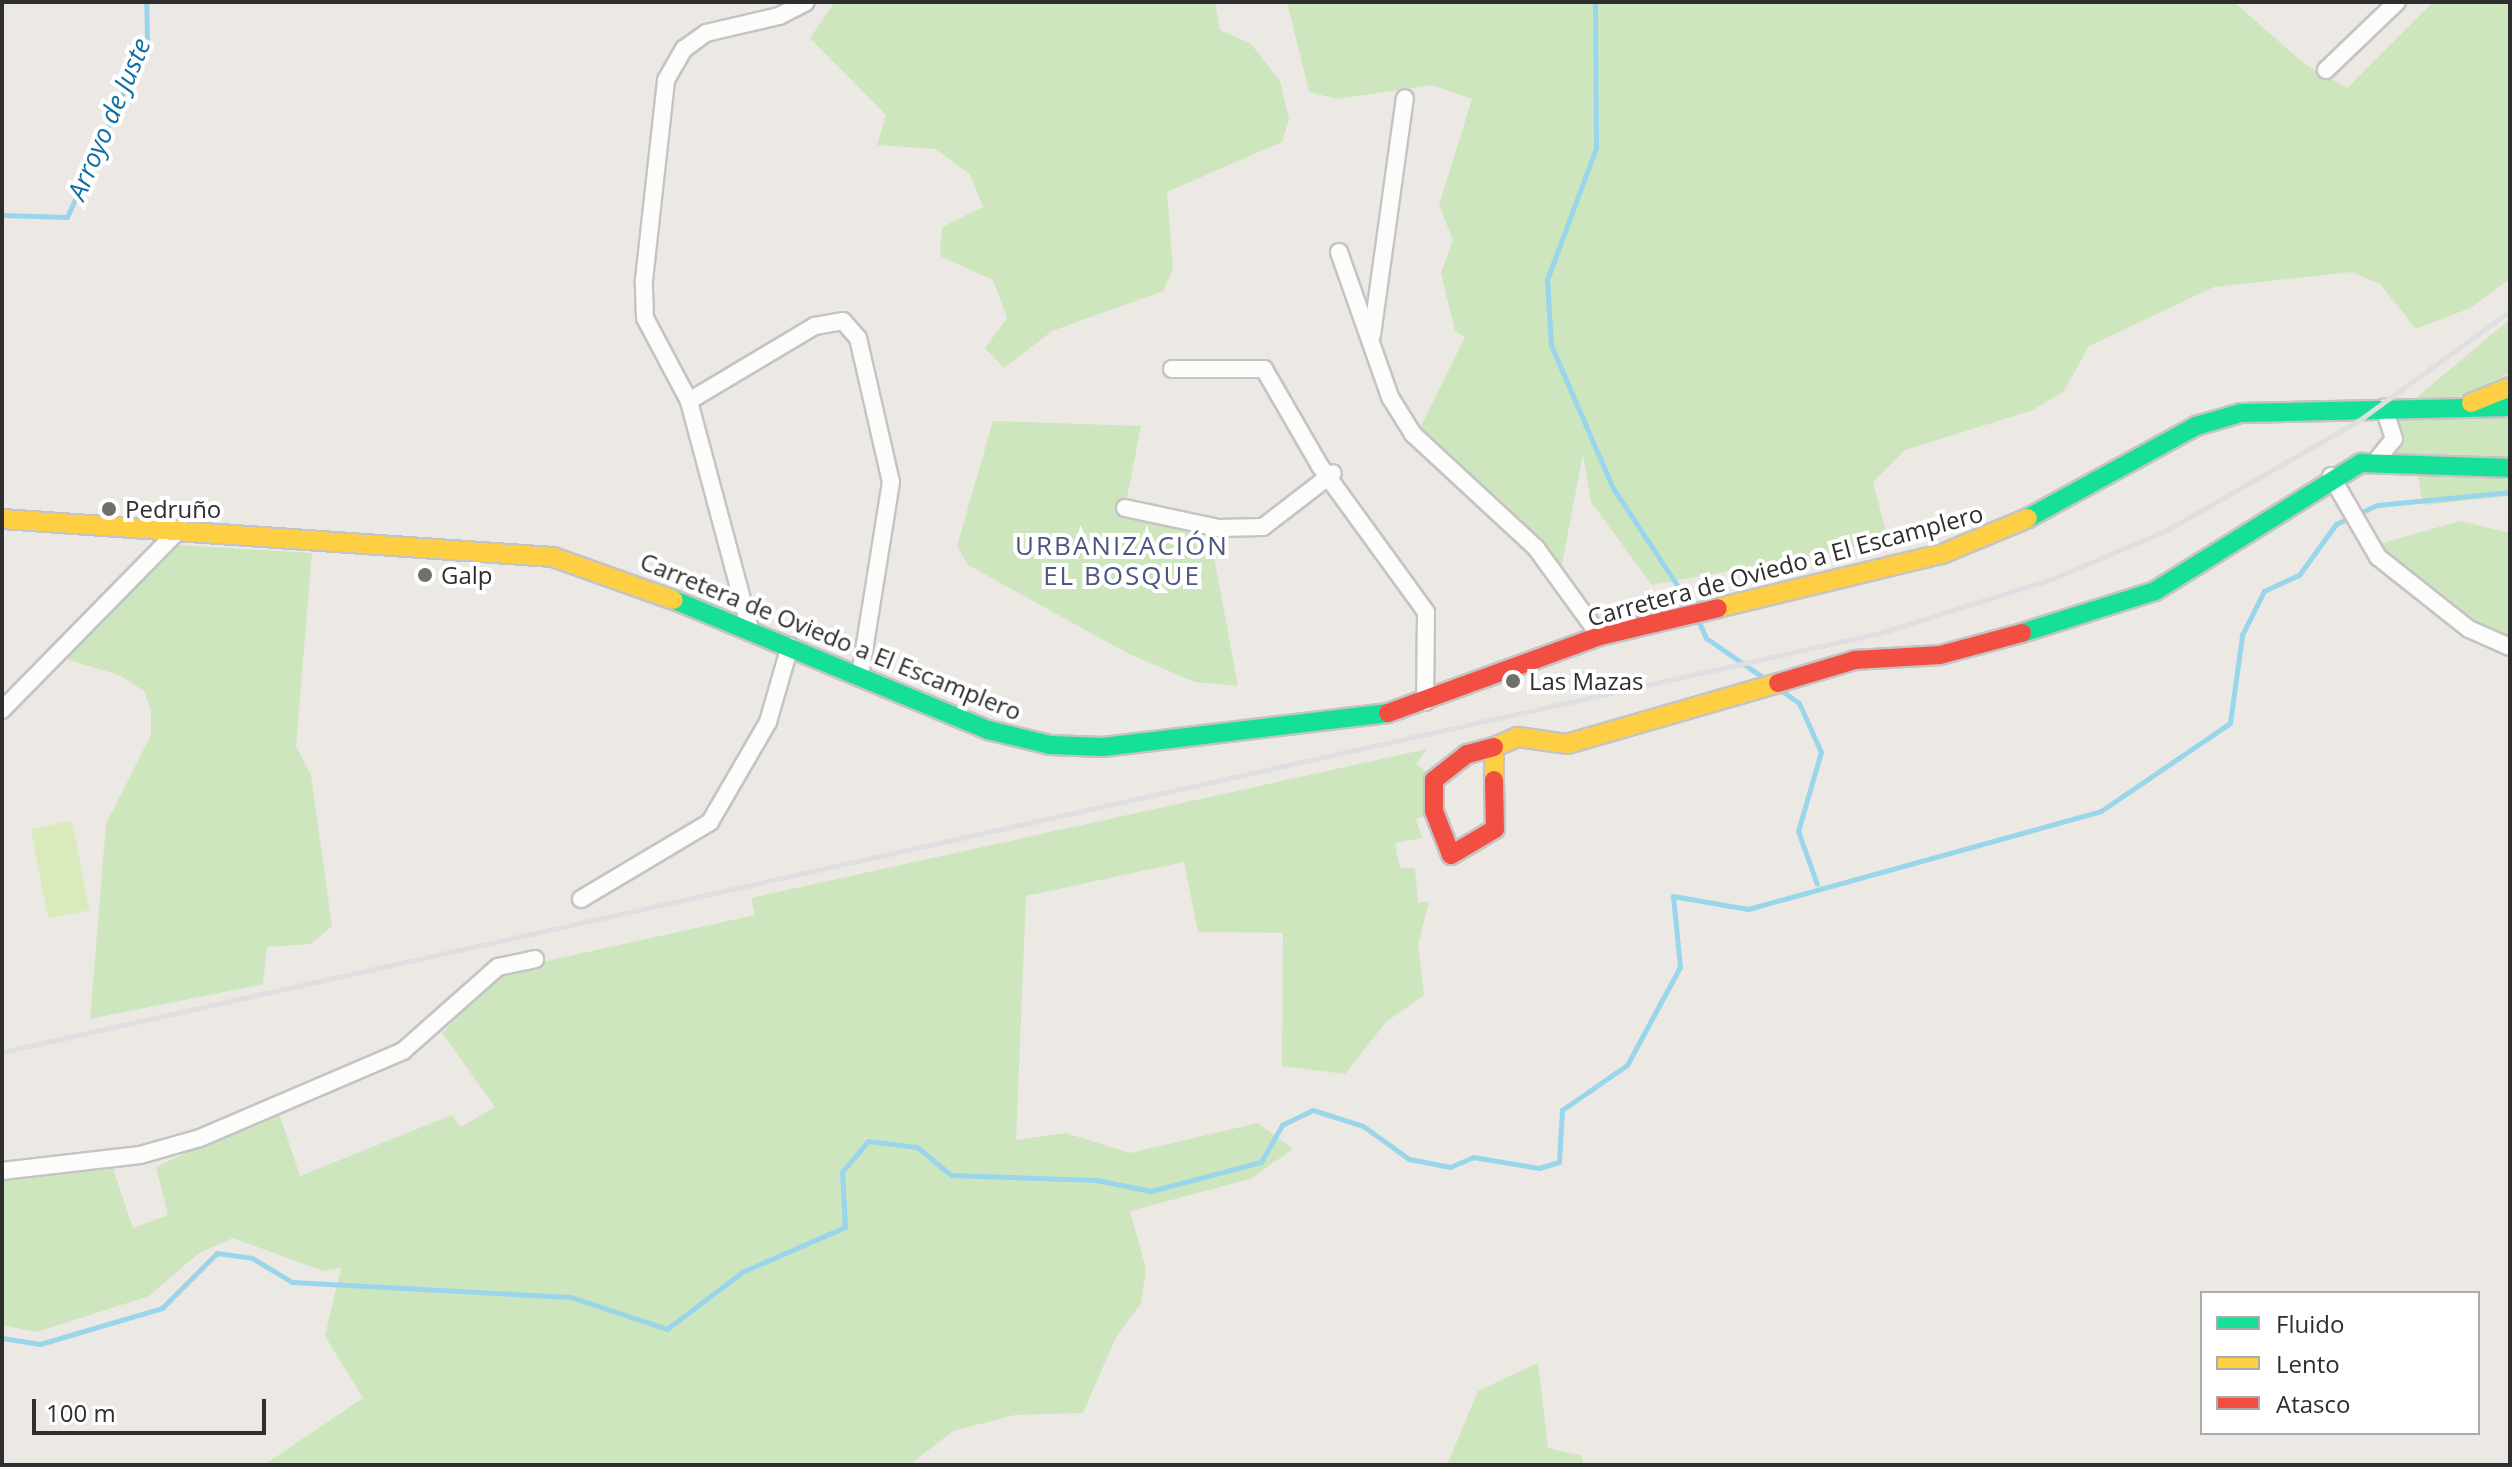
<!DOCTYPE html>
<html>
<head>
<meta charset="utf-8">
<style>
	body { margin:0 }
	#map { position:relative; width:2512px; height:1467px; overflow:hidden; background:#ece8e4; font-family:"Open Sans",sans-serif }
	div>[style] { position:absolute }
	.green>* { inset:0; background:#cee6be }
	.pitch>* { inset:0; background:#d9eabb; transform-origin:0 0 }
	.stream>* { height:5px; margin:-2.5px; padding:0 2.5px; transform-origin:2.5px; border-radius:2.5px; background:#99d6ec }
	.roads { filter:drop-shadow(2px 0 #c5c4c5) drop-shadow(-2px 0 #c5c4c5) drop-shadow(0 2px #c5c4c5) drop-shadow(0 -2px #c5c4c5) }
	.street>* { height:16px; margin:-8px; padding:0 8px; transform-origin:8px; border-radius:8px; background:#fcfcfb }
	.fast>* { height:18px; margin:-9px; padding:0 9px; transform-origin:9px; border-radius:9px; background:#16e098 }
	.slow>* { height:18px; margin:-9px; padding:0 9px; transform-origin:9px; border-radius:9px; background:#ffcf43 }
	.jam>* { height:18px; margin:-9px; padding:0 9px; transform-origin:9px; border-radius:9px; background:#f24e42 }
	.rail>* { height:5px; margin:-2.5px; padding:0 2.5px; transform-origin:2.5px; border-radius:2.5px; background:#dfdfe1 }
	.dots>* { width:22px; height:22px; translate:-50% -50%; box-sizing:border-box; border:4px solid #fff; border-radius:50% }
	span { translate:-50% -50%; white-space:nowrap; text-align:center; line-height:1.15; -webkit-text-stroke:8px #fff; paint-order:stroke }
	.poi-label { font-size:24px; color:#2e2e2e }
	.left { translate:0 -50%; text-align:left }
	.street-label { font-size:24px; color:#2e2e2e }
	.water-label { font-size:26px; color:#0d6fa3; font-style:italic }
	.neighbourhood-label { font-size:26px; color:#4d5680; letter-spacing:2px }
	.frame { position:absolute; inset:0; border:4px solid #2e2e2e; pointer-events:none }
	.legend { position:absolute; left:2200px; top:1291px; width:280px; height:144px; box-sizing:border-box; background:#fff; border:2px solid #ababab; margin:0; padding:10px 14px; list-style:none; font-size:24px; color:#2e2e2e }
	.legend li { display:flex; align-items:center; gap:16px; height:40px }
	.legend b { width:40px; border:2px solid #ababab }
	.scale { position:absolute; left:32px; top:1399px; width:234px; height:36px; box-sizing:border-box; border:4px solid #2e2e2e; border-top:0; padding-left:10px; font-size:24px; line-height:28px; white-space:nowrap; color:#2e2e2e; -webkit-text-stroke:6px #fff; paint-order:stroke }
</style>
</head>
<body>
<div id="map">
	<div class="green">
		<i style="clip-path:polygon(835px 2px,1215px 2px,1220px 30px,1251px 44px,1280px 81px,1289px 119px,1282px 142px,1167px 192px,1173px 269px,1163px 291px,1052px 331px,1004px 368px,985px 348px,1007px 318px,993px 280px,940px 256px,942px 227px,983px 207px,970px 174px,935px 149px,877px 145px,886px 115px,810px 38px)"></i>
		<i style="clip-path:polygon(1287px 2px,2234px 2px,2306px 65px,2347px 88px,2433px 2px,2510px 2px,2510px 279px,2470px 308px,2416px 329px,2380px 284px,2352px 272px,2214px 287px,2089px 346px,2064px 391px,2033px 410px,1905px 450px,1873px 482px,1886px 531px,1867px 545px,1652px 585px,1591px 502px,1583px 454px,1561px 569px,1503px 502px,1419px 430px,1465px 337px,1455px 331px,1441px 273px,1453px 240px,1439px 205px,1472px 99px,1432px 85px,1337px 99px,1309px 92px)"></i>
		<i style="clip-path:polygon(2510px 319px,2510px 373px,2461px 396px,2411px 402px)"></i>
		<i style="clip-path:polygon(2510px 414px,2510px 459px,2398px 453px,2397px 419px)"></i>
		<i style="clip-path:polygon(993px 421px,1141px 426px,1125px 508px,1208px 525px,1238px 686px,1195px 682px,1129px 654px,968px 565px,957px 546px)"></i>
		<i style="clip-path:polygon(2444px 471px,2510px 480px,2510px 496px,2423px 505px,2418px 476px)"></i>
		<i style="clip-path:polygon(2460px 521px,2510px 533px,2510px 639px,2466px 619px,2379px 544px)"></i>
		<i style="clip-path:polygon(178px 545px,312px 553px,296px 746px,311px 775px,332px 926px,311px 944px,267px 947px,263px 984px,90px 1019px,106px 824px,151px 735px,151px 711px,144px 691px,119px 675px,66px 659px)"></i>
		<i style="clip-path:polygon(1427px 749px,1416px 764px,1430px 775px,1427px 816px,1416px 819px,1422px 838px,1395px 843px,1400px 868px,1415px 868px,1418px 902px,1429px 902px,1418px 945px,1424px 995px,1386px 1022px,1345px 1074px,1282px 1066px,1283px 933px,1198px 932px,1184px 862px,1026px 896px,1016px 1140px,1066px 1133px,1130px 1153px,1258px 1123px,1293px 1149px,1250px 1179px,1130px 1211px,1146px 1269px,1141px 1303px,1116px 1337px,1083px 1413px,1015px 1415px,953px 1431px,909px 1465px,264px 1465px,363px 1398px,325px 1336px,341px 1268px,323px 1271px,233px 1238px,199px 1253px,149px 1296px,37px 1332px,2px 1325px,2px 1181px,113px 1168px,133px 1228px,168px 1215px,156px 1167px,278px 1110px,300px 1176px,452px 1115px,461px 1127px,495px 1107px,442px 1033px,506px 970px,755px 915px,751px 898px)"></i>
		<i style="clip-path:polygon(1538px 1363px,1548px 1448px,1582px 1456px,1583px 1465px,1447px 1465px,1478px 1391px)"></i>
	</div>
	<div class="pitch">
		<i style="left:72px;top:821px;width:91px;height:42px;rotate:79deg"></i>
	</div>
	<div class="stream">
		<i style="left:1595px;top:2px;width:146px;rotate:89.6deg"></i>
		<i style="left:1596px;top:148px;width:141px;rotate:110.4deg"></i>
		<i style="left:1547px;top:280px;width:65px;rotate:86.5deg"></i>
		<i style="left:1551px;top:345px;width:156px;rotate:66.6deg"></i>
		<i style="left:1613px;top:488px;width:144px;rotate:56.6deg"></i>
		<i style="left:2px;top:215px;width:65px;rotate:1.8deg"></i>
		<i style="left:67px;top:217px;width:193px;rotate:-65.6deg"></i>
		<i style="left:147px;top:41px;width:39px;rotate:-91deg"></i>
		<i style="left:1698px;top:620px;width:20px;rotate:66deg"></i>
		<i style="left:1706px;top:638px;width:70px;rotate:34.6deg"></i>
		<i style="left:1779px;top:689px;width:24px;rotate:35deg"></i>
		<i style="left:1799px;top:703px;width:54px;rotate:65.8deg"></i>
		<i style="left:1821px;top:752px;width:82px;rotate:106.2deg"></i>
		<i style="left:1798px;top:831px;width:56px;rotate:70.3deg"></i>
		<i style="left:2px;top:1338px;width:38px;rotate:9deg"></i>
		<i style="left:40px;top:1344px;width:127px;rotate:-16.4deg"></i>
		<i style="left:162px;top:1308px;width:78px;rotate:-45deg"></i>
		<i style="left:217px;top:1253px;width:35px;rotate:8deg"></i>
		<i style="left:252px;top:1258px;width:47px;rotate:31deg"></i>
		<i style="left:292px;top:1282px;width:279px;rotate:3.1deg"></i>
		<i style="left:571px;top:1297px;width:101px;rotate:18.4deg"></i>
		<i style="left:667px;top:1329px;width:94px;rotate:-37.2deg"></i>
		<i style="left:742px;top:1272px;width:112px;rotate:-23.6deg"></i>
		<i style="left:845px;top:1227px;width:55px;rotate:-93.1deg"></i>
		<i style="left:842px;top:1172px;width:40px;rotate:-50deg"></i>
		<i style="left:868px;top:1141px;width:49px;rotate:7deg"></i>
		<i style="left:917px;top:1147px;width:44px;rotate:39.5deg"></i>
		<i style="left:951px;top:1175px;width:145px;rotate:2deg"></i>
		<i style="left:1096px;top:1180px;width:56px;rotate:11.3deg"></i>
		<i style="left:1151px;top:1191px;width:114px;rotate:-14.8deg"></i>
		<i style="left:1261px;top:1162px;width:43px;rotate:-60.4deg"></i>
		<i style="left:1282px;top:1125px;width:34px;rotate:-26deg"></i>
		<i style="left:1313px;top:1110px;width:52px;rotate:17.7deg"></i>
		<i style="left:1363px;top:1126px;width:57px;rotate:35.7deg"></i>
		<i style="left:1409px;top:1159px;width:42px;rotate:11deg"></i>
		<i style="left:1450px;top:1167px;width:25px;rotate:-23deg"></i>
		<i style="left:1473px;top:1157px;width:67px;rotate:9.5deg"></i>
		<i style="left:1539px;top:1168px;width:21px;rotate:-17deg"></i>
		<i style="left:1559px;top:1162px;width:52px;rotate:-86.7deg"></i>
		<i style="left:1562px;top:1110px;width:79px;rotate:-34.7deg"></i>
		<i style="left:1627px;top:1065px;width:111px;rotate:-61.6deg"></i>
		<i style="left:1680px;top:967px;width:71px;rotate:-95.6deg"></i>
		<i style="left:1673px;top:896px;width:76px;rotate:9.8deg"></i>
		<i style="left:1748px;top:909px;width:366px;rotate:-15.5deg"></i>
		<i style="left:2101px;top:811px;width:156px;rotate:-34.3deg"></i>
		<i style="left:2230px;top:723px;width:89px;rotate:-82.2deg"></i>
		<i style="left:2242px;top:635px;width:49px;rotate:-63.4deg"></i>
		<i style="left:2264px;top:591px;width:38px;rotate:-25deg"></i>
		<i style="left:2299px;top:575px;width:63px;rotate:-54deg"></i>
		<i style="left:2336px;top:524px;width:45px;rotate:-24.9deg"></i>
		<i style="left:2377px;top:505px;width:134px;rotate:-5.6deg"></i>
	</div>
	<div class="roads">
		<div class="street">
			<i style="left:2326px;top:70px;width:98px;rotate:-43.8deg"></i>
			<i style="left:1339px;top:252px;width:154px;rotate:70.6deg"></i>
			<i style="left:1390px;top:397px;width:44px;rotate:58.1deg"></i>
			<i style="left:1413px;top:434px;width:168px;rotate:42.8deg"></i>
			<i style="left:1536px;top:548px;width:109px;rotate:54deg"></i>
			<i style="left:1372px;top:335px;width:239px;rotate:-82.1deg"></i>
			<i style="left:1172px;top:369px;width:92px"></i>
			<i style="left:1264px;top:369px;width:112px;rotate:60deg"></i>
			<i style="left:1320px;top:466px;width:180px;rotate:54deg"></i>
			<i style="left:1426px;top:612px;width:90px;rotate:90.6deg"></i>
			<i style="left:689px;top:401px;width:147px;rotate:-30.8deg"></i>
			<i style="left:815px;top:326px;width:28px;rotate:-10deg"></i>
			<i style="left:843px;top:321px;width:23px;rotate:49deg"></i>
			<i style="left:858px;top:338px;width:148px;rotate:77.1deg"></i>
			<i style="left:891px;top:482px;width:196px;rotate:99.1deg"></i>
			<i style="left:2376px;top:461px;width:28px;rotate:-51deg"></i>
			<i style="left:2394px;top:439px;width:33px;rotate:-108deg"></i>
			<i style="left:2331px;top:476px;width:94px;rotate:59.9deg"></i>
			<i style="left:2378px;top:557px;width:116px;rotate:38.4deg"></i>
			<i style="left:2469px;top:629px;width:45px;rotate:23.7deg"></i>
			<i style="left:1125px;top:508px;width:96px;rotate:12deg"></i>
			<i style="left:1219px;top:528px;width:44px;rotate:-1.3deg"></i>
			<i style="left:1263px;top:527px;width:88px;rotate:-37.6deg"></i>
			<i style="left:750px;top:629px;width:236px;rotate:-105deg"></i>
			<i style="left:689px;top:401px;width:94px;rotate:-117.9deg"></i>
			<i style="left:645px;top:318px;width:38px;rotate:-92deg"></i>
			<i style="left:644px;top:280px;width:201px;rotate:-83.7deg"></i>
			<i style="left:666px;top:80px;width:36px;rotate:-60deg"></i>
			<i style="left:684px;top:49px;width:27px;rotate:-36deg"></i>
			<i style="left:706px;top:33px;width:75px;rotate:-13.1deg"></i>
			<i style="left:779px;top:16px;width:30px;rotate:-27deg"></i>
			<i style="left:2px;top:710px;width:254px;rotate:-45.5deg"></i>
			<i style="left:581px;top:899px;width:150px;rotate:-30.8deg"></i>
			<i style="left:710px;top:822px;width:116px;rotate:-59.9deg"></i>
			<i style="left:768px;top:722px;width:79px;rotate:-73.9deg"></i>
			<i style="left:2px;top:1171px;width:139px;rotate:-6.6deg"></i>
			<i style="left:140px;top:1155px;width:62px;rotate:-15.8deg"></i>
			<i style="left:200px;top:1138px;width:221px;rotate:-23.2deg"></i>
			<i style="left:403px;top:1051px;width:127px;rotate:-41.5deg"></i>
			<i style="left:498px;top:967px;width:38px;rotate:-12deg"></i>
		</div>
		<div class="fast">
			<i style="left:2028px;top:518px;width:192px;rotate:-28.7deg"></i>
			<i style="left:2196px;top:426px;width:47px;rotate:-16.1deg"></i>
			<i style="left:2241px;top:413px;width:269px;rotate:-1.3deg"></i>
			<i style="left:674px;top:600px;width:340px;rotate:22.5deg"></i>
			<i style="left:988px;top:730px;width:64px;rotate:13.6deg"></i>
			<i style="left:1050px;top:745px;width:53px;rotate:2.2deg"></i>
			<i style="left:1103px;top:747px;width:287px;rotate:-6.8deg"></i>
			<i style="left:2022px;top:633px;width:139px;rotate:-17.5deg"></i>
			<i style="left:2155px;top:591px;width:243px;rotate:-31.9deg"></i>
			<i style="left:2361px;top:463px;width:149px;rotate:1.9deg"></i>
		</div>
		<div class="slow">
			<i style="left:2471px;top:403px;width:42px;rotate:-22.3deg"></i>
			<i style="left:2px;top:519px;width:552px;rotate:3.95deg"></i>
			<i style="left:553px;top:557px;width:128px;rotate:19.6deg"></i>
			<i style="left:1718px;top:608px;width:230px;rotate:-13.6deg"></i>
			<i style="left:1942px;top:554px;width:93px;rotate:-22.7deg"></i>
			<i style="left:1494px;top:780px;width:33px;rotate:-90deg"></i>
			<i style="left:1494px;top:747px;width:26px;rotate:-23deg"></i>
			<i style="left:1518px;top:737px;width:49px;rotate:8.1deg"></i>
			<i style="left:1567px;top:744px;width:220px;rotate:-16.1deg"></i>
		</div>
		<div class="jam">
			<i style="left:1778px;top:683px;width:80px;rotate:-16.6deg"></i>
			<i style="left:1855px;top:660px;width:85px;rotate:-3.4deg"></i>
			<i style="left:1940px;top:655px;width:85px;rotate:-15deg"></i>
			<i style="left:1388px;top:713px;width:226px;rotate:-20deg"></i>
			<i style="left:1600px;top:636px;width:121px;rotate:-13.3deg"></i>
			<i style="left:1494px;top:747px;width:28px;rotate:165deg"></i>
			<i style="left:1467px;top:754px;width:42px;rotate:141.8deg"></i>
			<i style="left:1434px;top:780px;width:31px;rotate:90deg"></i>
			<i style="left:1434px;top:811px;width:47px;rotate:68.9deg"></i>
			<i style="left:1451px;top:855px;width:51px;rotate:-30.6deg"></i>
			<i style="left:1495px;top:829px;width:49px;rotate:-91.2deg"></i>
		</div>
	</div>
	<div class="rail">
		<i style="left:2px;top:1052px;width:1924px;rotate:-12.58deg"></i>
		<i style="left:1880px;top:633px;width:182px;rotate:-17.5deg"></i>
		<i style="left:2054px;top:578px;width:123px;rotate:-23deg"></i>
		<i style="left:2167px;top:530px;width:220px;rotate:-29.7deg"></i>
		<i style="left:2358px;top:421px;width:188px;rotate:-35.9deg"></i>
	</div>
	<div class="dots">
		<i style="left:109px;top:509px;background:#706f6e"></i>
		<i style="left:425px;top:575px;background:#706f6e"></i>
		<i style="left:1513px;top:681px;background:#706f6e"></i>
	</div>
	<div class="poi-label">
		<span class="left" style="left:125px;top:509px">Pedruño</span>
		<span class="left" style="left:441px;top:575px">Galp</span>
		<span class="left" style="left:1529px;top:681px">Las Mazas</span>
	</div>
	<div class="street-label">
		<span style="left:1785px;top:565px;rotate:-15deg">Carretera de Oviedo a El Escamplero</span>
		<span style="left:831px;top:636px;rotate:22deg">Carretera de Oviedo a El Escamplero</span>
	</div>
	<div class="water-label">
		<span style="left:109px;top:119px;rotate:-67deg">Arroyo de Juste</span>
	</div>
	<div class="neighbourhood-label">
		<span style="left:1122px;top:561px">URBANIZACIÓN<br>EL BOSQUE</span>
	</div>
	<div class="frame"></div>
	<ul class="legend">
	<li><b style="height:10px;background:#16e098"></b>Fluido</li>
	<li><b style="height:10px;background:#ffcf43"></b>Lento</li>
	<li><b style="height:10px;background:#f24e42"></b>Atasco</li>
	</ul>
	<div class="scale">100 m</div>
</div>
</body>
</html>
